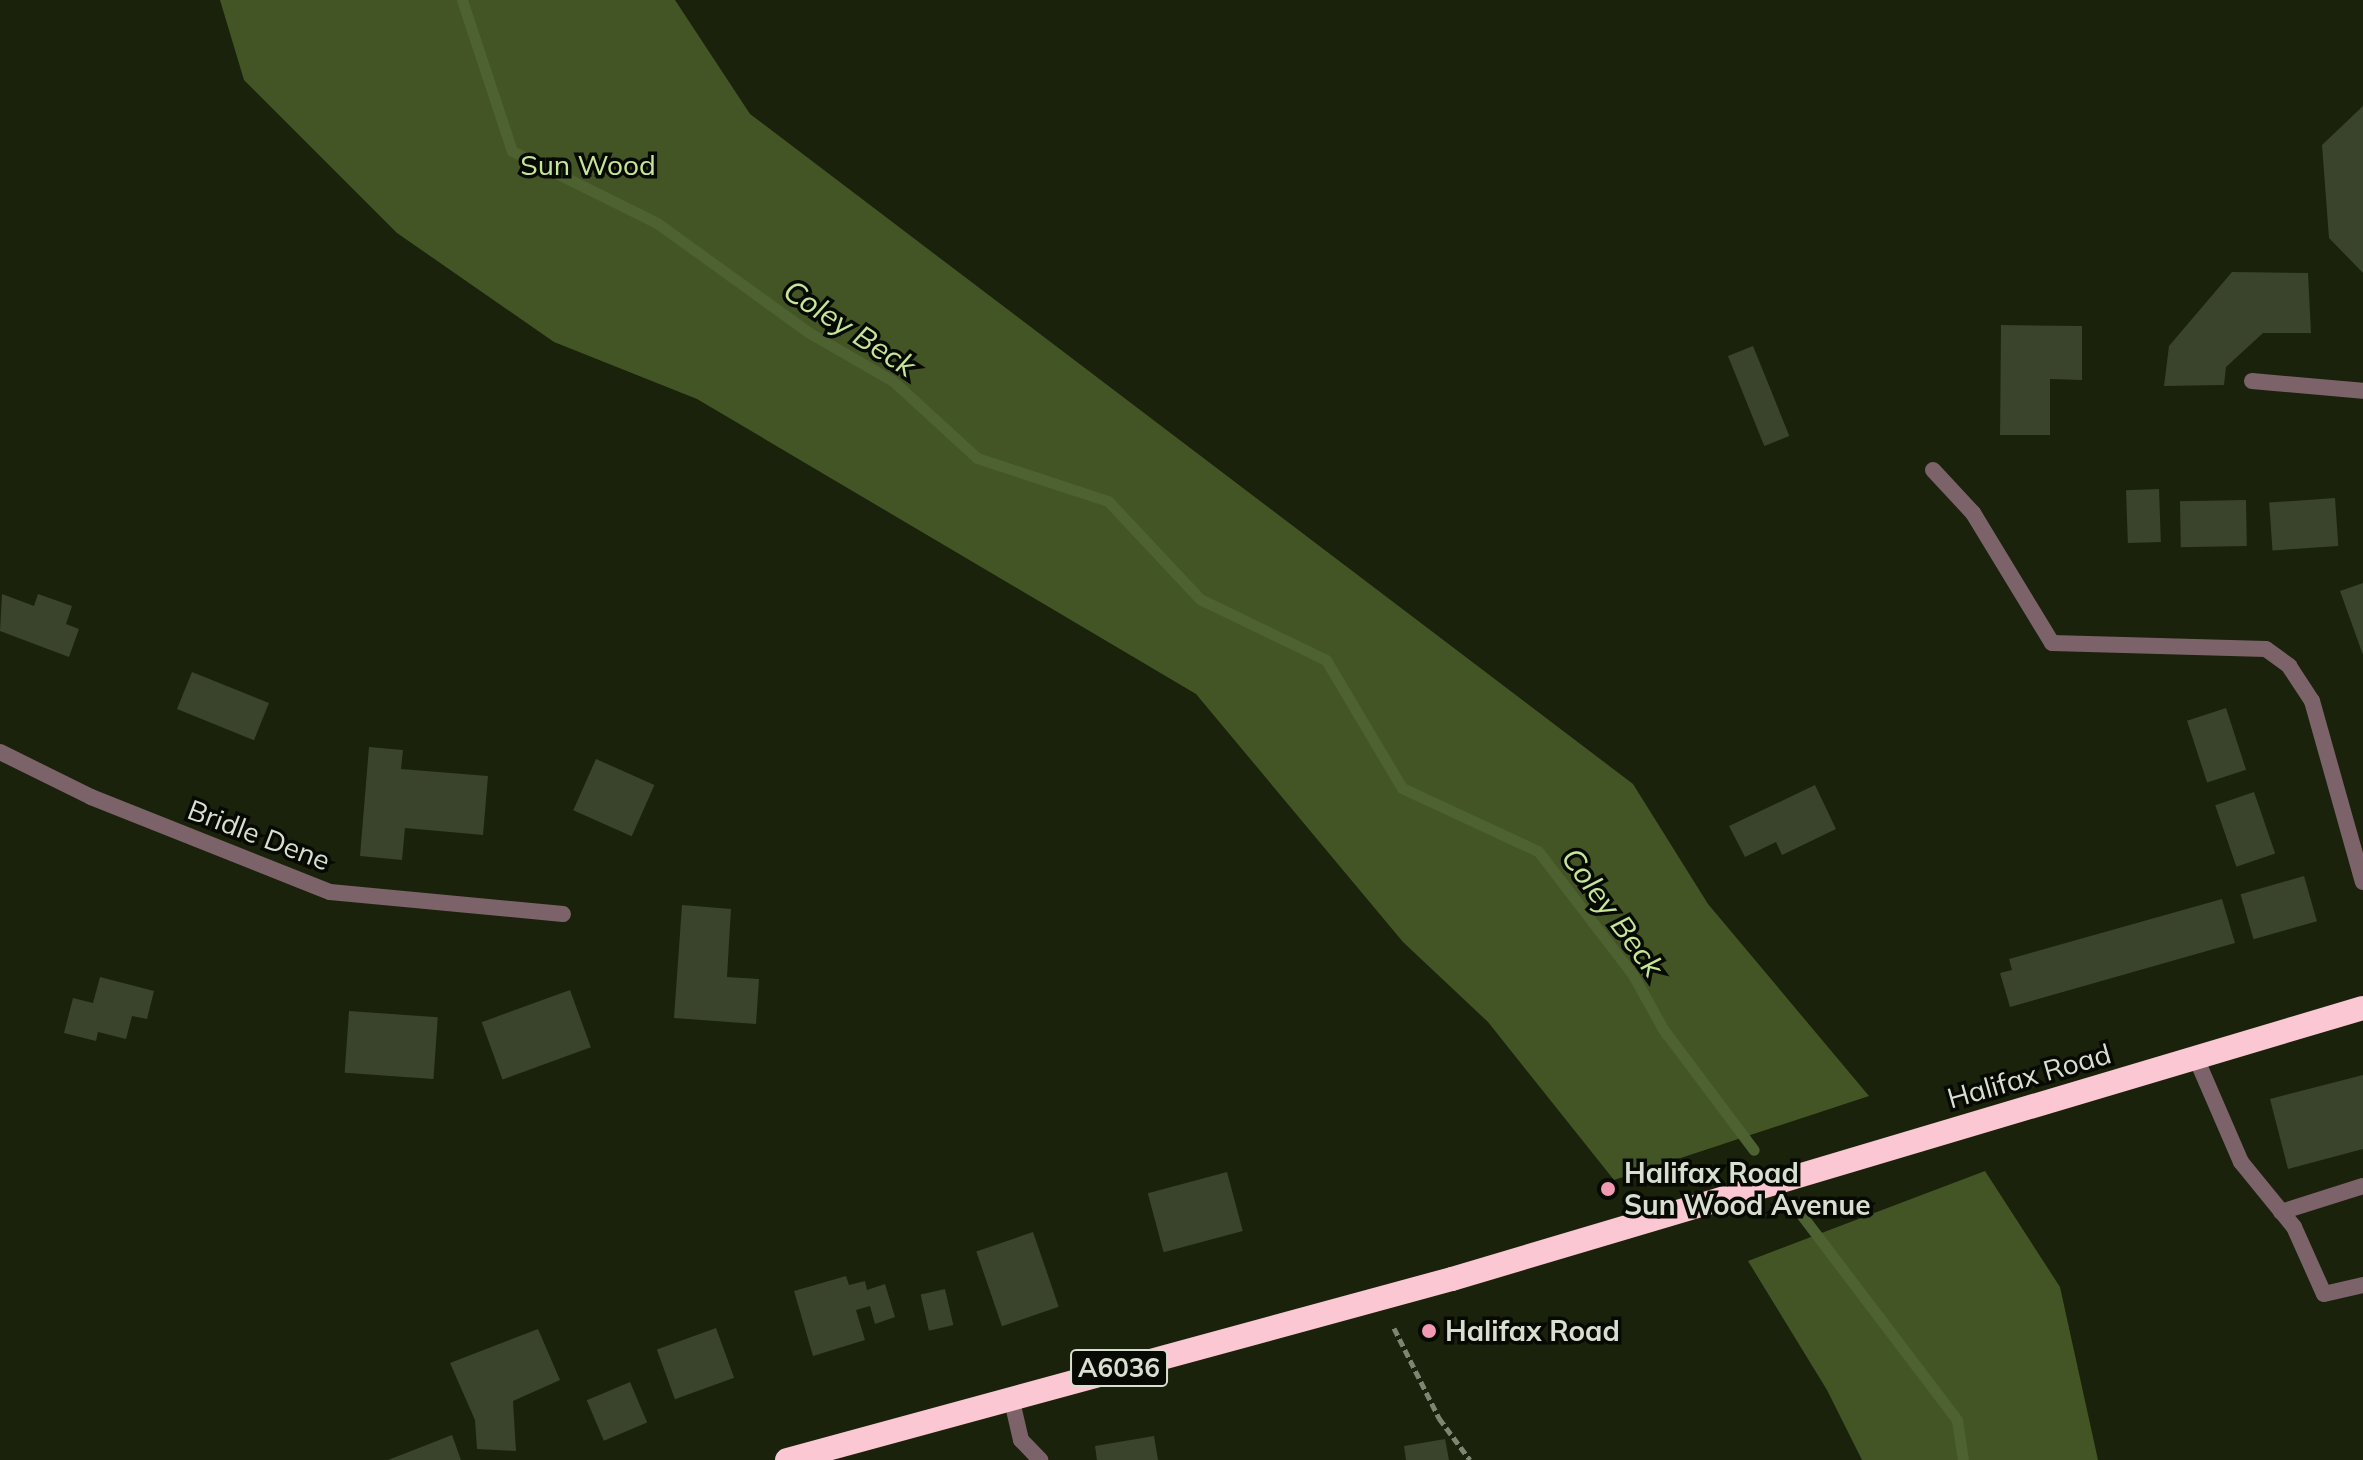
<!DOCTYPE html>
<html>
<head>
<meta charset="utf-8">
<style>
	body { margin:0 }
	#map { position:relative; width:2363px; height:1460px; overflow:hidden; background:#1a220b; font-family:Mulish,sans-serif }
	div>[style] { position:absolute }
	.forest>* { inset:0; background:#435525 }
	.stream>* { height:11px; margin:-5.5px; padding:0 5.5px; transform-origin:5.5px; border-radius:5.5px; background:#4e6131 }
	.building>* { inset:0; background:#3a432b; transform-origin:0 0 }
	.path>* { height:5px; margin-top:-2.5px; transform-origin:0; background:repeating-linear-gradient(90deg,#7e8572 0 8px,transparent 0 12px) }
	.lane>* { height:16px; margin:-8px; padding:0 8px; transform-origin:8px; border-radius:8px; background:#7c6369 }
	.street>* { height:16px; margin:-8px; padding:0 8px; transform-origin:8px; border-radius:8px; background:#7c6369 }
	.highway>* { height:24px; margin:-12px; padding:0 12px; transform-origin:12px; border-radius:12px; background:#fac7d3 }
	.dots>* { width:22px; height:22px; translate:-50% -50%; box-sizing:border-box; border:4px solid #070a03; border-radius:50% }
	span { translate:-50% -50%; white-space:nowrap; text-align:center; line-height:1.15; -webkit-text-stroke:7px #070a03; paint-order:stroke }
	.shield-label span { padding:2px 6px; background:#070a03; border:2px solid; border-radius:6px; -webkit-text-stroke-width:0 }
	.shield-label { font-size:26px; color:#d8dfd0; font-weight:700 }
	.park-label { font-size:28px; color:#c7e599 }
	.street-label { font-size:28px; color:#d8dfd0 }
	.poi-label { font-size:28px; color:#d8dfd0; font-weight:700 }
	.left { translate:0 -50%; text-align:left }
	.water-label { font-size:30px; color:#c6e599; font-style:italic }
</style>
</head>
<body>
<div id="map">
	<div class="forest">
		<i style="clip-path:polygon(220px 0,675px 0,750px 114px,1633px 784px,1708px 904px,1869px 1096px,1614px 1180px,1488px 1022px,1403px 942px,1196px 694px,697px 399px,554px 342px,397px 233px,244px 80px)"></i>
		<i style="clip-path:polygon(1985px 1171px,2060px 1287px,2098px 1460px,1862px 1460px,1827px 1390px,1748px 1261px)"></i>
	</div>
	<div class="stream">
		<i style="left:462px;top:0;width:159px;rotate:71.7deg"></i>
		<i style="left:512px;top:151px;width:162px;rotate:26.4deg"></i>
		<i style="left:657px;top:223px;width:186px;rotate:35.8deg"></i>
		<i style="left:808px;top:332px;width:98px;rotate:30deg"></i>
		<i style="left:893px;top:381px;width:114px;rotate:42.5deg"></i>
		<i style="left:977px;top:458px;width:138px;rotate:18.2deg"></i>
		<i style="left:1108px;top:501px;width:134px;rotate:46.8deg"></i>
		<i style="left:1200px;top:599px;width:140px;rotate:25.8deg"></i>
		<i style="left:1326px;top:660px;width:149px;rotate:59.3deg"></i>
		<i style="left:1402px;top:788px;width:150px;rotate:24.9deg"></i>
		<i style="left:1538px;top:851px;width:156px;rotate:52.5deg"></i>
		<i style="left:1633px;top:975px;width:68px;rotate:60.8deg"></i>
		<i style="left:1663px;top:1029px;width:151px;rotate:53.1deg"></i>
		<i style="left:1800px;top:1213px;width:260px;rotate:52.8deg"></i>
		<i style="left:1957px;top:1420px;width:40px;rotate:81.5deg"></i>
	</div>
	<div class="building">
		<i style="clip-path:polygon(2363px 106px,2363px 273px,2329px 238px,2322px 145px)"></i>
		<i style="clip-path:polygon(2232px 272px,2308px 273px,2311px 333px,2263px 333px,2226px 367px,2224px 385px,2164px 386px,2169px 346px)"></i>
		<i style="clip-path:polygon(2001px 325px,2082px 326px,2082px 380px,2050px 379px,2050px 435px,2000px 435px)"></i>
		<i style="left:1753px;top:346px;width:97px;height:27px;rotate:68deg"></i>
		<i style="left:2159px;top:489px;width:53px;height:33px;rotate:88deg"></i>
		<i style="left:2335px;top:498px;width:48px;height:66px;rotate:86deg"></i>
		<i style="left:2246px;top:500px;width:46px;height:66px;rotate:89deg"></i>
		<i style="clip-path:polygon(2363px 583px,2363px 655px,2340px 591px)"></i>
		<i style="clip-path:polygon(2px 594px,34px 606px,38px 594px,72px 606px,66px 624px,79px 629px,69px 657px,0 631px)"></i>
		<i style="left:192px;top:672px;width:83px;height:40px;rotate:22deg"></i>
		<i style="left:2226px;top:708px;width:65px;height:41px;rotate:72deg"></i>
		<i style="clip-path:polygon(369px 747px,403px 750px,401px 769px,488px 776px,483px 835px,405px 828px,402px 860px,360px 856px)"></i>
		<i style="left:596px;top:759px;width:64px;height:56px;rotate:24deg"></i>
		<i style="clip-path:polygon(1815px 785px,1836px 829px,1782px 855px,1776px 842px,1745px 857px,1729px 826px)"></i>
		<i style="left:2254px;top:792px;width:65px;height:41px;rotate:71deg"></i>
		<i style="left:2304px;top:876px;width:47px;height:66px;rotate:74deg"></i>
		<i style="clip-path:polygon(2222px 899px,2235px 943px,2010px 1007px,2000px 973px,2012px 970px,2009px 959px)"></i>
		<i style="clip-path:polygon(682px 905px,731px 909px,727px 977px,759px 979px,756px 1024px,674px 1018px)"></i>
		<i style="clip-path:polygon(100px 977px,154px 991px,147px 1019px,132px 1016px,126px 1039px,98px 1032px,96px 1041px,64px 1033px,73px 998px,93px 1003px)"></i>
		<i style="left:570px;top:990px;width:61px;height:94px;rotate:70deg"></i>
		<i style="left:349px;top:1011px;width:89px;height:62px;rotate:4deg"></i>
		<i style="clip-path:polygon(2363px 1075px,2363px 1149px,2288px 1169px,2270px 1099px)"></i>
		<i style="left:1227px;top:1172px;width:61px;height:82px;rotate:75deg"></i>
		<i style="left:1033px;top:1232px;width:79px;height:60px;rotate:71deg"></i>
		<i style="clip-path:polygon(846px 1276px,849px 1285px,865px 1281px,867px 1290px,885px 1284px,895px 1317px,875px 1324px,870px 1306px,856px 1310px,865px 1340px,813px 1356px,794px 1291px)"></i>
		<i style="left:945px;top:1289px;width:37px;height:25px;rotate:77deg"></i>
		<i style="left:716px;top:1328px;width:53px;height:63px;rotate:70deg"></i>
		<i style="clip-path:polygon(538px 1329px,560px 1380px,513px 1401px,516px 1451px,477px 1449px,475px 1420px,450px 1363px)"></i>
		<i style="left:630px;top:1382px;width:44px;height:47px;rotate:67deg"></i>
		<i style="clip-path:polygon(452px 1435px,461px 1460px,388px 1460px)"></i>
		<i style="clip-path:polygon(1154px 1436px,1158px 1460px,1097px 1460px,1095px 1446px)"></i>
		<i style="clip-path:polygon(1445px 1439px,1449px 1460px,1406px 1460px,1404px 1446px)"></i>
	</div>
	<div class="path">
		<i style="left:1394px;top:1328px;width:101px;rotate:63.4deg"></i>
		<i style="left:1439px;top:1418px;width:52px;rotate:53.6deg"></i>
	</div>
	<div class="lane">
		<i style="left:2196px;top:1058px;width:113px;rotate:66.6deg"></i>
		<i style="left:2241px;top:1162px;width:84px;rotate:50.8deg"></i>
		<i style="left:2294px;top:1227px;width:73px;rotate:65.9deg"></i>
		<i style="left:2324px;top:1294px;width:40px;rotate:-13deg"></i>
		<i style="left:2281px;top:1212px;width:86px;rotate:-17.6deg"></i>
	</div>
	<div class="street">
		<i style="left:2252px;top:381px;width:111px;rotate:5.1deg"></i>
		<i style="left:1933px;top:470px;width:59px;rotate:47.1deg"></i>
		<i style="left:1973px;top:513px;width:152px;rotate:58.7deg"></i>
		<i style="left:2052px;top:643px;width:214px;rotate:1.6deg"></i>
		<i style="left:2266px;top:649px;width:29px;rotate:36deg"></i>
		<i style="left:2289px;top:666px;width:42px;rotate:56.7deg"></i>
		<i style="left:2312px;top:701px;width:188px;rotate:74.3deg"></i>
		<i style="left:0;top:752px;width:102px;rotate:26.3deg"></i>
		<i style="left:91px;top:797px;width:257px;rotate:21.7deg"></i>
		<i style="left:330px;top:892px;width:234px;rotate:5.4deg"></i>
		<i style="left:1011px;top:1397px;width:44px;rotate:76.9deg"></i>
		<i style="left:1021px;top:1440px;width:28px;rotate:46deg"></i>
	</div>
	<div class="highway">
		<i style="left:787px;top:1460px;width:689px;rotate:-15.23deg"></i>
		<i style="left:1452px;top:1279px;width:950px;rotate:-16.57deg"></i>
	</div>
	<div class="dots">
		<i style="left:1608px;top:1189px;background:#f19ab1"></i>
		<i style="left:1429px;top:1331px;background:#f19ab1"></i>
	</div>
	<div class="shield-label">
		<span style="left:1119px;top:1368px">A6036</span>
	</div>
	<div class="park-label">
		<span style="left:588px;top:165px">Sun Wood</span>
	</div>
	<div class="street-label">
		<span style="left:259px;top:835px;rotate:21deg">Bridle Dene</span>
		<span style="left:2029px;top:1076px;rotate:-16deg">Halifax Road</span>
	</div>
	<div class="poi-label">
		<span class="left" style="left:1624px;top:1189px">Halifax Road<br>Sun Wood Avenue</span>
		<span class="left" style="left:1445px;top:1331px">Halifax Road</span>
	</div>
	<div class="water-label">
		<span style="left:850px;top:328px;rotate:33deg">Coley Beck</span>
		<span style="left:1613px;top:912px;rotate:54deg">Coley Beck</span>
	</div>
</div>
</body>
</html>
